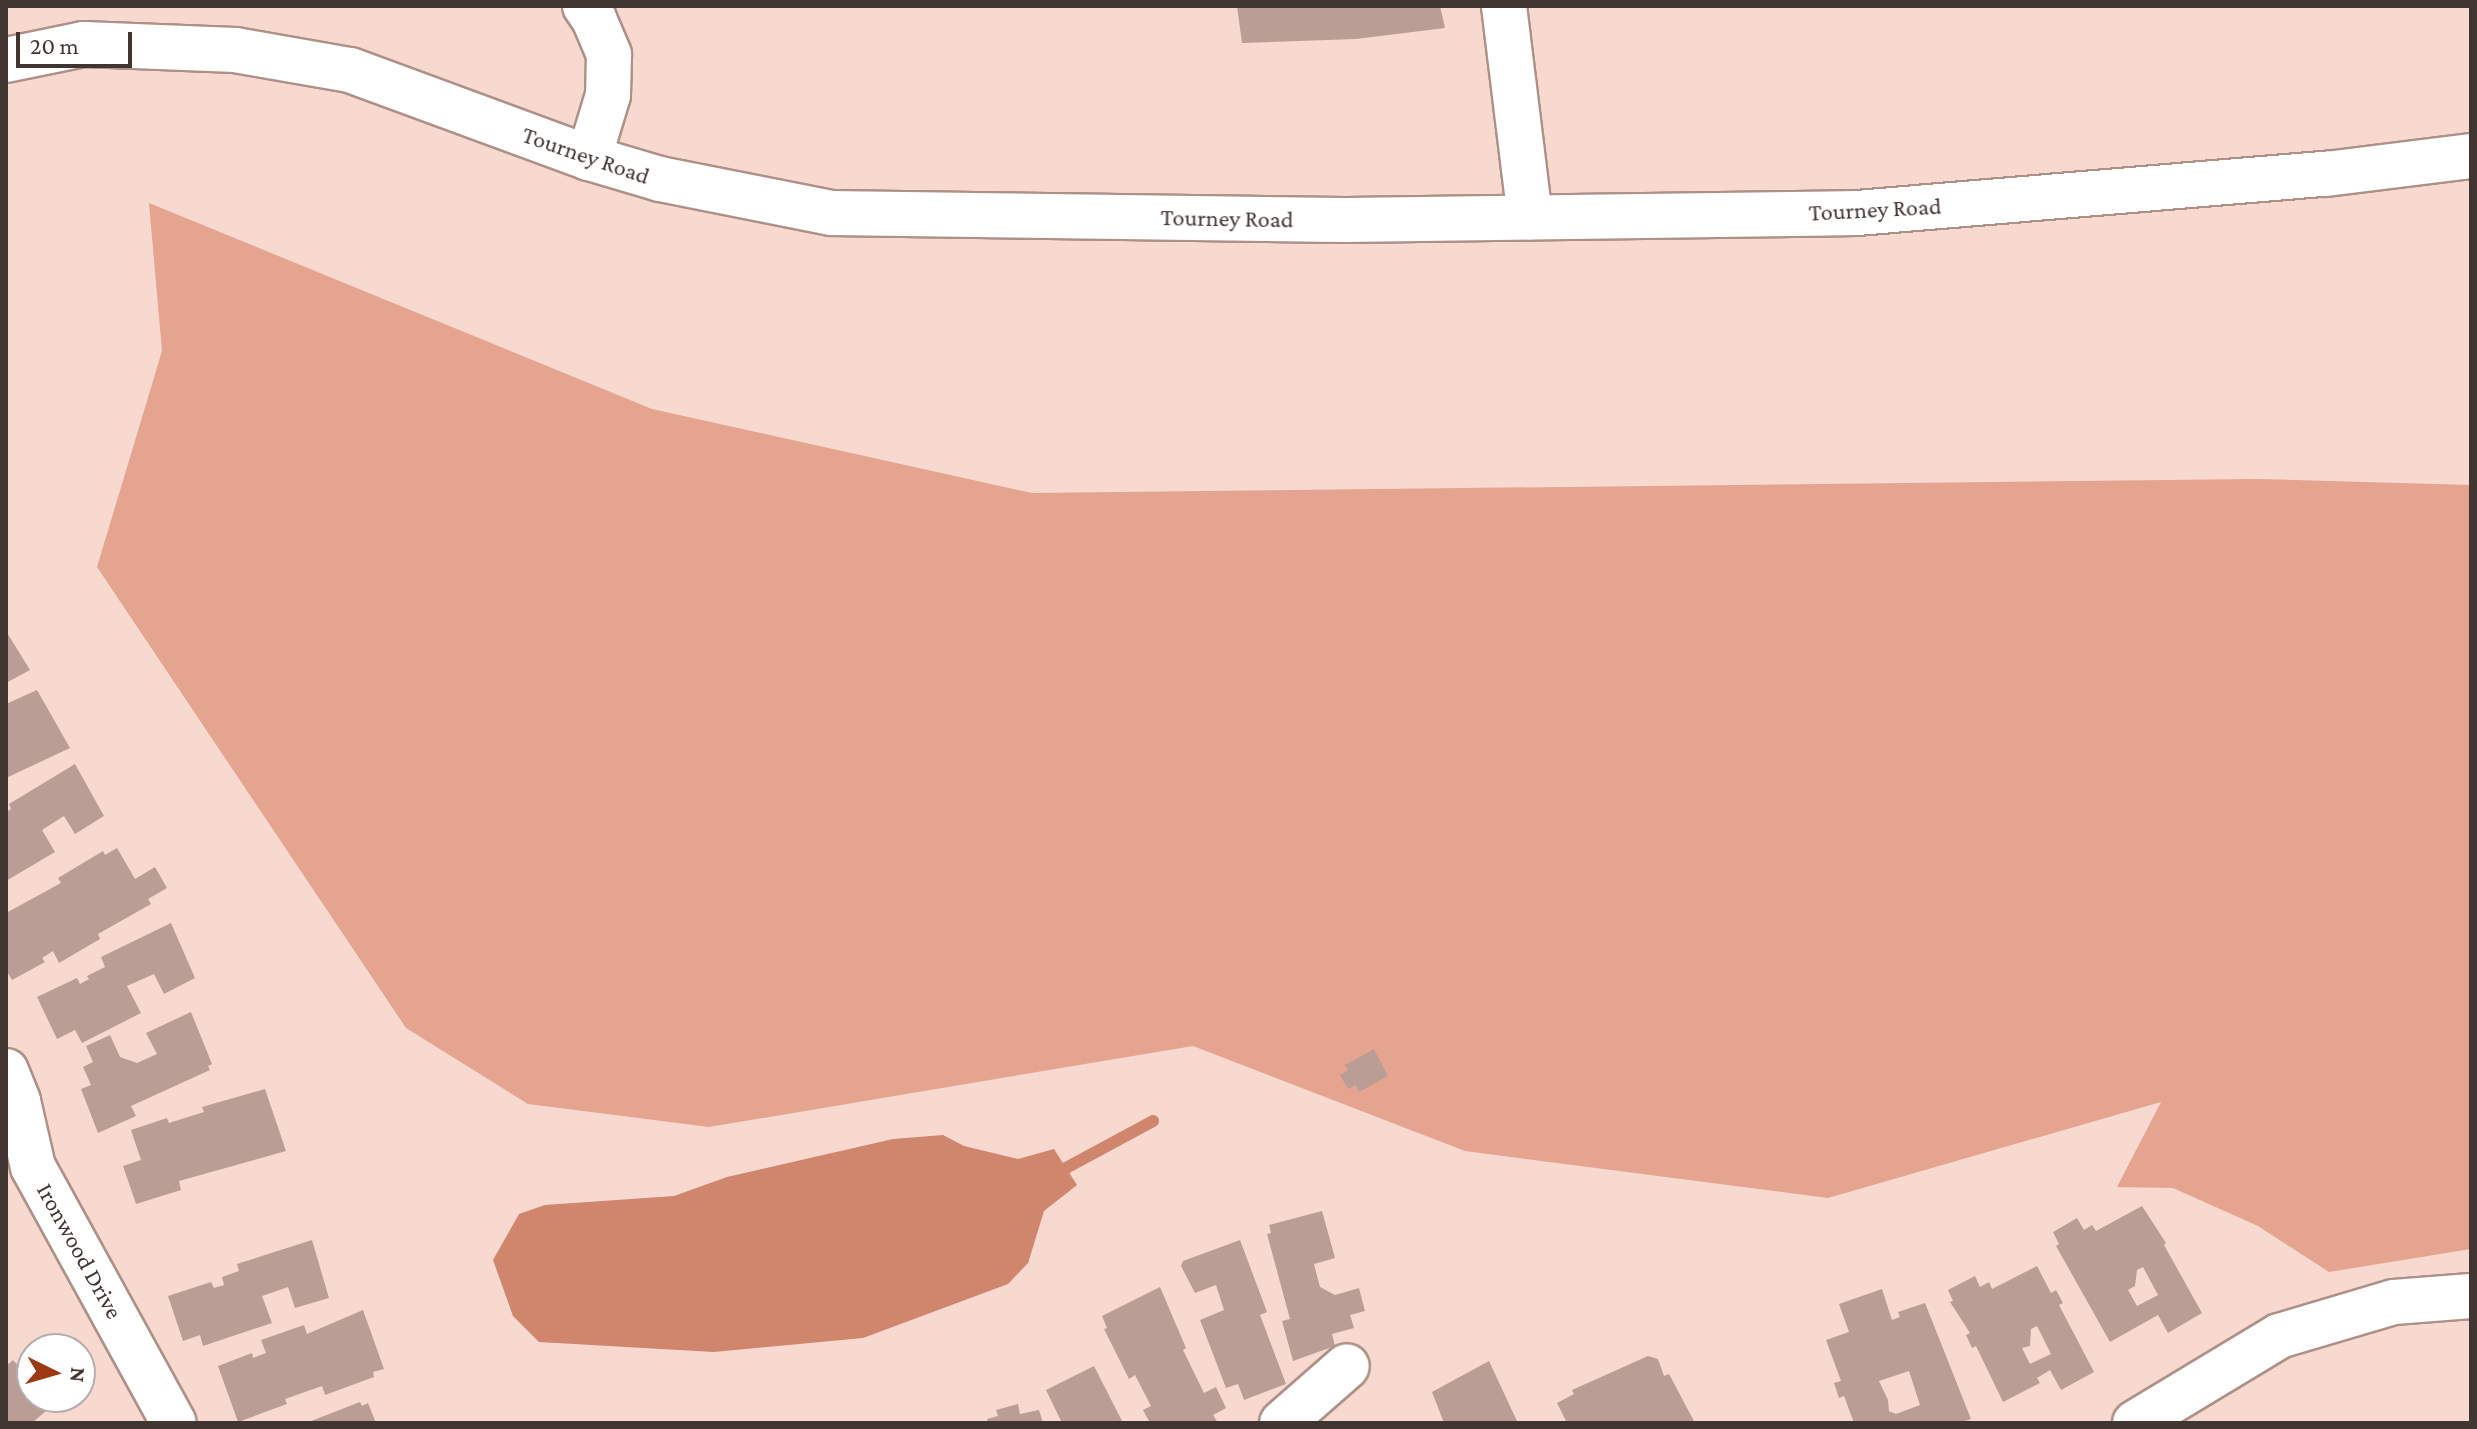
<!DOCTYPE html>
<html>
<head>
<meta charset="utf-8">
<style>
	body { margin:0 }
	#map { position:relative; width:2477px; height:1429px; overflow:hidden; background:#f8d9cf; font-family:"Crimson Pro",serif }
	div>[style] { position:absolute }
	.green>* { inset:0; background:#e4a490 }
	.water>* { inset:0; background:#d0856d }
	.stream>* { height:12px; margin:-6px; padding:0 6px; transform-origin:6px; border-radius:6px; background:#d0856d }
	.building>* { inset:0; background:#ba9d94 }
	.roads { filter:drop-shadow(2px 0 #ad9188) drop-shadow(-2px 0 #ad9188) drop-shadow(0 2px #ad9188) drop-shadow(0 -2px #ad9188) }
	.minor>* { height:44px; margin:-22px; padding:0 22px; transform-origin:22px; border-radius:22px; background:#fff }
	span { translate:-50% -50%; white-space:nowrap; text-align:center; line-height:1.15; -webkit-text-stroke:6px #fff; paint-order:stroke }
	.street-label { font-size:24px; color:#413531 }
	.frame { position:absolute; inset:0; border:8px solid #413531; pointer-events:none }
	.north { position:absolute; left:16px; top:1333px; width:80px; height:80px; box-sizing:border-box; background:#fff; border:2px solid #b3aead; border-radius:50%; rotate:95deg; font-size:22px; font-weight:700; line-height:32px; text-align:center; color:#413531 }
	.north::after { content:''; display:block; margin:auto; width:28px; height:36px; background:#9f3913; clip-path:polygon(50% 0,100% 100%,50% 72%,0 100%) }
	.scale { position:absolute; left:16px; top:32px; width:116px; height:36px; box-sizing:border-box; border:4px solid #413531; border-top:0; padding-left:10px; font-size:24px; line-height:28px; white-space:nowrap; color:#413531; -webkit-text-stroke:6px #fff; paint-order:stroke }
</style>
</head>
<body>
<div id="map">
	<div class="green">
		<i style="clip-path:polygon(149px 203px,652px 409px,1032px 493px,2257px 479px,2471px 485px,2471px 1249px,2329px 1272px,2258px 1226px,2173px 1188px,2117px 1187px,2161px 1102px,1828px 1198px,1465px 1151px,1193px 1046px,709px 1127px,528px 1104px,406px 1028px,97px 567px,162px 351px)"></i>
	</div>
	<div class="water">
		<i style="clip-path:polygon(943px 1135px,964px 1146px,1018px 1159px,1054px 1149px,1077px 1185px,1044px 1211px,1028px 1263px,1008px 1284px,863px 1338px,714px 1352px,539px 1342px,513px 1316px,493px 1260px,519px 1214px,545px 1205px,674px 1196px,727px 1177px,893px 1139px)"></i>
	</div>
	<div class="stream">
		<i style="left:1066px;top:1168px;width:99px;rotate:-28.4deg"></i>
	</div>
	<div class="building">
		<i style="clip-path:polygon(1237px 6px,1440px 6px,1445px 28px,1356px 39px,1242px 43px)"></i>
		<i style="clip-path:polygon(6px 631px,30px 670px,6px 683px)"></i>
		<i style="clip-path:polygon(37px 690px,70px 748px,6px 778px,6px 704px)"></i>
		<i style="clip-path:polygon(75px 764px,104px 816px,75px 834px,64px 816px,42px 830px,55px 852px,6px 881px,6px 812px,11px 809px,9px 804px)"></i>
		<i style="clip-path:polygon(117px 848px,135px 879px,155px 867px,167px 888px,148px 899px,151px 904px,98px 934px,100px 939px,59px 963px,53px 951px,42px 958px,45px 962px,12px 980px,6px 970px,6px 913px,61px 883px,58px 878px,103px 851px,105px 855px)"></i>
		<i style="clip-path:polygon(171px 923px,195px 978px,164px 994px,154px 974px,127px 986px,141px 1013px,82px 1043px,75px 1030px,57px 1039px,37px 997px,77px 978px,80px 984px,89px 979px,87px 976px,105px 967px,101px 957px)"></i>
		<i style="clip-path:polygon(191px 1012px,212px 1064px,208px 1066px,210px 1070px,131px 1106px,136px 1116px,98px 1133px,81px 1089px,91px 1085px,83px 1067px,93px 1062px,86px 1046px,110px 1035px,120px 1057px,137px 1063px,157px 1054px,146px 1033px)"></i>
		<i style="clip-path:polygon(1374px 1049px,1388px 1076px,1359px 1092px,1356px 1085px,1348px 1089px,1340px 1075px,1348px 1070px,1345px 1065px)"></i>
		<i style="clip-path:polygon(265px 1089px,286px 1151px,179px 1181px,181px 1190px,136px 1204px,123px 1166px,141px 1160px,131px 1130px,167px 1118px,169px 1123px,204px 1112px,202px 1107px)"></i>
		<i style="clip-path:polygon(evenodd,2142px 1206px,2166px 1243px,2164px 1245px,2202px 1313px,2168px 1333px,2158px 1315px,2110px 1342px,2056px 1246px,2059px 1244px,2053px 1232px,2077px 1218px,2084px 1230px,2092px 1225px,2096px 1231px,2142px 1206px,2143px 1267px,2158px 1295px,2137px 1306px,2128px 1290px,2135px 1286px,2137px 1270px,2143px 1267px)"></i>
		<i style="clip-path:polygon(1322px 1211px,1335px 1258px,1314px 1264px,1320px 1287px,1335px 1295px,1359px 1288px,1365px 1311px,1350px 1315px,1354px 1328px,1332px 1334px,1335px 1346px,1293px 1361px,1282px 1321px,1290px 1319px,1267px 1234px,1271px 1233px,1269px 1225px)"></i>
		<i style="clip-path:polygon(312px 1240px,329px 1298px,295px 1308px,288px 1287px,262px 1296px,272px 1323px,203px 1346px,200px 1335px,183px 1341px,168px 1296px,211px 1282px,214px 1288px,224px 1285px,222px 1277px,239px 1271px,237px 1264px)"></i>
		<i style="clip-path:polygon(1240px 1240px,1267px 1312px,1260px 1315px,1286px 1384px,1244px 1400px,1238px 1384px,1226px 1388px,1200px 1320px,1224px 1310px,1216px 1285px,1195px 1293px,1181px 1266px,1183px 1261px)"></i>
		<i style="clip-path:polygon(evenodd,2037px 1266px,2051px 1293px,2056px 1290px,2063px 1303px,2059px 1305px,2094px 1372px,2061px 1390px,2050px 1370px,2037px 1378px,2040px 1383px,2003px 1402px,1976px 1346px,1972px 1348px,1966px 1335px,1970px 1333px,1950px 1302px,1953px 1301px,1948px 1290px,1975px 1276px,1980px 1287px,1989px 1282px,1992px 1289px,2037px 1266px,2037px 1326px,2051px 1354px,2030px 1364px,2022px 1348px,2030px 1346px,2031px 1329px,2037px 1326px)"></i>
		<i style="clip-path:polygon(1160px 1287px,1186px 1348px,1183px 1350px,1204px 1393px,1216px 1387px,1226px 1408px,1213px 1415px,1218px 1423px,1150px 1423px,1143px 1410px,1151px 1406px,1135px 1375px,1129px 1379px,1104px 1329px,1107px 1328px,1102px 1316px)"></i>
		<i style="clip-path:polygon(evenodd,1882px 1289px,1892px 1320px,1900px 1317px,1898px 1312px,1925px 1303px,1971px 1419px,1960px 1423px,1854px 1423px,1844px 1396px,1839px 1398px,1834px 1383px,1841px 1381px,1826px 1340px,1849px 1332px,1839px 1304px,1882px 1289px,1909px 1371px,1920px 1405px,1896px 1414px,1889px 1411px,1888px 1400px,1879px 1381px,1909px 1371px)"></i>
		<i style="clip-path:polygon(363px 1310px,384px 1369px,373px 1372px,374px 1377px,325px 1395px,322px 1386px,285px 1399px,287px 1404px,238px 1422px,218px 1366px,252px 1353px,253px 1358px,266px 1353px,261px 1340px,304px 1325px,307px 1334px)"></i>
		<i style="clip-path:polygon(1648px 1356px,1658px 1359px,1664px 1376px,1669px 1374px,1695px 1423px,1567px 1423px,1557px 1403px,1574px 1394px,1572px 1390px)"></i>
		<i style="clip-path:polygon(13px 1360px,32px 1381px,32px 1397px,48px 1397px,54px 1404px,32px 1423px,6px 1423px,6px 1366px)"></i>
		<i style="clip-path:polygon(1489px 1361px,1517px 1421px,1444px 1423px,1432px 1392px)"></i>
		<i style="clip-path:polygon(1094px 1366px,1123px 1423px,1062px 1423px,1046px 1390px)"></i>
		<i style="clip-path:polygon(360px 1402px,362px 1406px,368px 1403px,376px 1423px,306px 1423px)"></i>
		<i style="clip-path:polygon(1018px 1404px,1020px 1414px,1039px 1410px,1043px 1423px,988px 1423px,987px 1419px,998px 1416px,996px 1410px)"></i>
	</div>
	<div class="roads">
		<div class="minor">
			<i style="left:585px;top:6px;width:16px;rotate:55deg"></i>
			<i style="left:594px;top:19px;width:39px;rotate:67deg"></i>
			<i style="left:609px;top:55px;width:40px;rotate:91.4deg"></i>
			<i style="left:608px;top:95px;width:66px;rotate:106.8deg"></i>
			<i style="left:1504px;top:6px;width:213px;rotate:83deg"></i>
			<i style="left:6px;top:60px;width:80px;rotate:-11.6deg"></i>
			<i style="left:84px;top:44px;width:151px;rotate:2.3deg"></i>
			<i style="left:235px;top:50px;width:117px;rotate:9.9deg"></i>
			<i style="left:350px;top:70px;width:255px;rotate:20.2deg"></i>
			<i style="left:589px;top:158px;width:74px;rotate:16.5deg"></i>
			<i style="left:660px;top:179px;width:174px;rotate:11.2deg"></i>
			<i style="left:831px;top:213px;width:515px;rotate:0.78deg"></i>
			<i style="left:1346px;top:220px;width:511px;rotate:-0.78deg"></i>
			<i style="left:1857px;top:213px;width:471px;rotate:-4.8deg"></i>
			<i style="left:2326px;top:174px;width:146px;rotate:-7.1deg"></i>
			<i style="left:6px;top:1071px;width:32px;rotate:68deg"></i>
			<i style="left:18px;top:1101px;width:68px;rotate:77.2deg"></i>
			<i style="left:33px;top:1167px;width:292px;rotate:61.2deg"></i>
			<i style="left:1282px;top:1423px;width:86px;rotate:-41.2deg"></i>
			<i style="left:2135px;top:1423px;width:168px;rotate:-31.1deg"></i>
			<i style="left:2279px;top:1336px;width:120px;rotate:-16.5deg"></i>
			<i style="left:2394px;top:1302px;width:77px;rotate:-4.5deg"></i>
		</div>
	</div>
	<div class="street-label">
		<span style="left:586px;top:155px;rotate:19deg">Tourney Road</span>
		<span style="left:1875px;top:209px;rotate:-3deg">Tourney Road</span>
		<span style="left:1227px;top:218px;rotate:1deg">Tourney Road</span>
		<span style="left:80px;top:1251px;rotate:61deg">Ironwood Drive</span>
	</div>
	<div class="frame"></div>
	<div class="north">N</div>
	<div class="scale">20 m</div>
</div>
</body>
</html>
